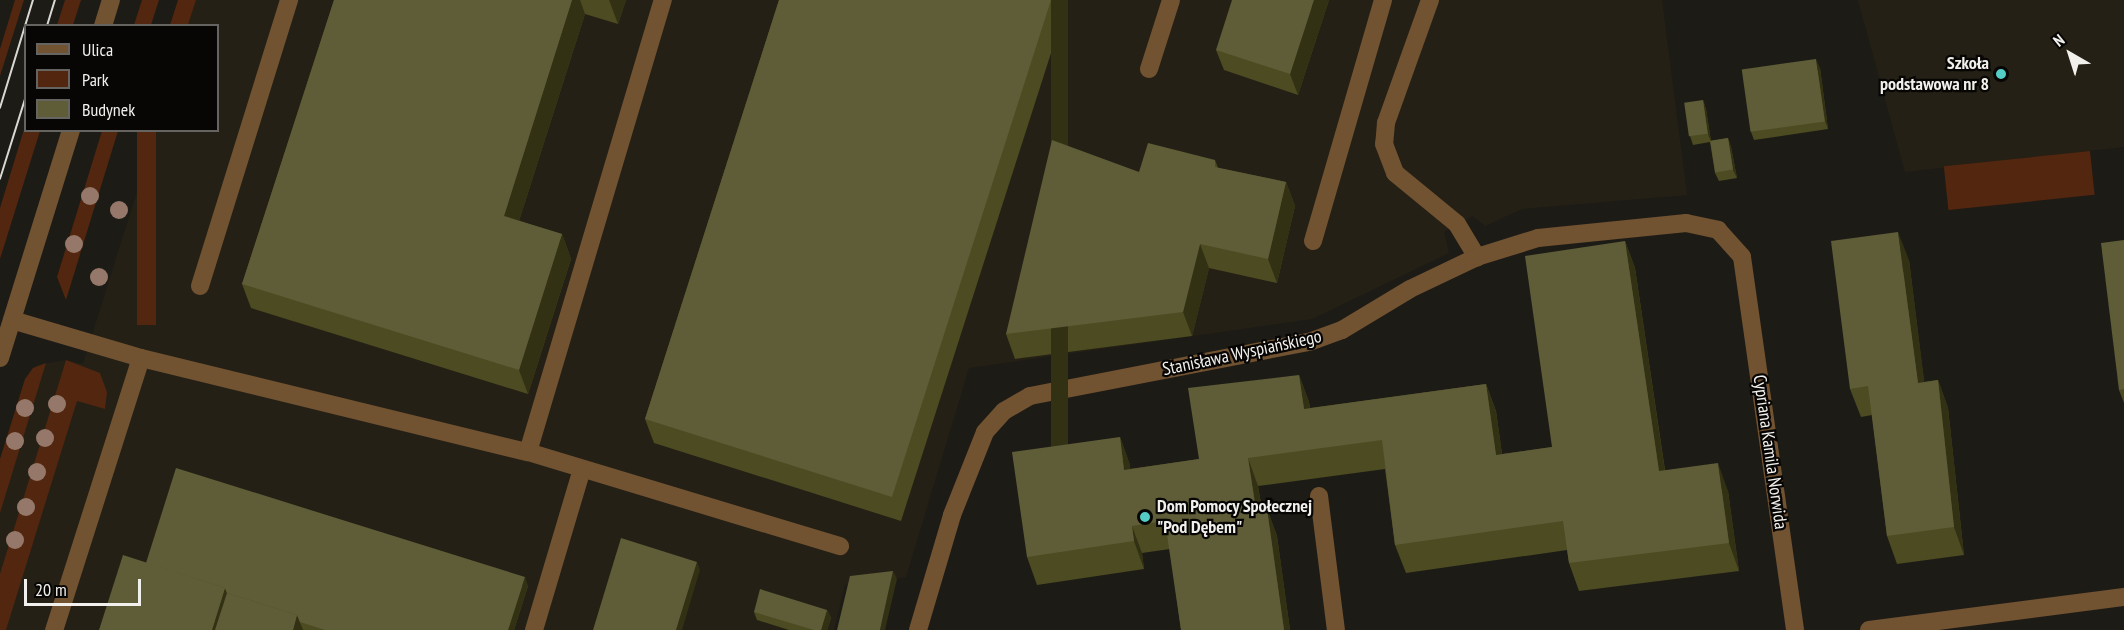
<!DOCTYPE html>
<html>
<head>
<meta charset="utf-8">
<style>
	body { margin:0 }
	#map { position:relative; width:2124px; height:630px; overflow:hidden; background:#1d1b16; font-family:"PT Sans Narrow",sans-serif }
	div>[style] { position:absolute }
	.built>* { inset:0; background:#242015 }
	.green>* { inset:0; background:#52260f; transform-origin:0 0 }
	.minor>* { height:18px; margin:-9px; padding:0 9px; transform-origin:9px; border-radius:9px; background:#715231 }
	.tram>* { height:1.5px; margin:-0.75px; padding:0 0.75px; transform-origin:0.75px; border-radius:0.75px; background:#d9d8d4 }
	.trees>* { width:18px; height:18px; margin:-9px; border-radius:50%; background:#957869 }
	.wall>* { inset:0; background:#4c4b21 }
	.shaded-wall>* { inset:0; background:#323114; transform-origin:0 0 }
	.building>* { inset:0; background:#5e5d37; transform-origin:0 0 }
	.dots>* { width:16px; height:16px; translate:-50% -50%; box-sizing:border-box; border:3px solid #070605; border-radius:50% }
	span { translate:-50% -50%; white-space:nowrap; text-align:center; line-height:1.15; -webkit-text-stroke:4.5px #070605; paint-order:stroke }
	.poi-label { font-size:18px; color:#f1f0ec; font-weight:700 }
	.right { translate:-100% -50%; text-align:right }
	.left { translate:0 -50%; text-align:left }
	.street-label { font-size:18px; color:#f1f0ec }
	.legend { position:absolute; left:24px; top:24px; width:195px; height:108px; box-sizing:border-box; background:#070605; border:2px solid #656461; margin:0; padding:8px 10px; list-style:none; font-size:18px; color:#f1f0ec }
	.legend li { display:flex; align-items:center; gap:12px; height:30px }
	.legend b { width:30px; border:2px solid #656461 }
	.north { position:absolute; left:2040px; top:24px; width:60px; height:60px; -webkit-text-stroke:4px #070605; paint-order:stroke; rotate:321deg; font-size:16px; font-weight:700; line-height:24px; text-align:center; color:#f1f0ec }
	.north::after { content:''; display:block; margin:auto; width:21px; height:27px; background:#f1f0ec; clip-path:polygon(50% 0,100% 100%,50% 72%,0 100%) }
	.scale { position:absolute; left:24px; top:579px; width:117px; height:27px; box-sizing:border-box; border:3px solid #f1f0ec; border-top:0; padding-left:8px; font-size:18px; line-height:21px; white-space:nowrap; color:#f1f0ec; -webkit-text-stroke:4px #070605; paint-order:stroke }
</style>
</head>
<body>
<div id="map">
	<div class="built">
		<i style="clip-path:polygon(196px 0,1662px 0,1687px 195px,1522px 209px,1485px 226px,1473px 216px,1444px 232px,1449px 253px,1312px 319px,969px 368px,906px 577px,845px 585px,834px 630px,0 630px,0 459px,25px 379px,37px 365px,66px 360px,83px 364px,156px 131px,218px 130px,218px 26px,188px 25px)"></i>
		<i style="clip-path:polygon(1858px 0,2124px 0,2124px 147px,1905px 172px)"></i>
	</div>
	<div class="green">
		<i style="clip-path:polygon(15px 0,24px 0,0 76px,0 49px)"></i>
		<i style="clip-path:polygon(65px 0,81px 0,73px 25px,57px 25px)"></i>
		<i style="clip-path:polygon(142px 0,159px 0,151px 25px,134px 25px)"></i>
		<i style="clip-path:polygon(178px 0,196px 0,188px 25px,170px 25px)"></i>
		<i style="clip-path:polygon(25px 126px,26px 130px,40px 131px,0 259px,0 208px)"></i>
		<i style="clip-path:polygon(102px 131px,118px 131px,66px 300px,57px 277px)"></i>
		<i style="left:137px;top:131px;width:19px;height:194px"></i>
		<i style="left:2090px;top:151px;width:44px;height:147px;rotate:84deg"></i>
		<i style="clip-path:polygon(66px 360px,100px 373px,107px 392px,105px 409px,77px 401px,6px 630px,0 630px,0 574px)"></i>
		<i style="clip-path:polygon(46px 363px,0 513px,0 459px,25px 379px,33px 368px)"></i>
	</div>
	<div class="minor">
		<i style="left:1430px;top:0;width:131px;rotate:109.7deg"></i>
		<i style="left:1386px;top:123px;width:21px;rotate:95deg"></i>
		<i style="left:1384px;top:144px;width:31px;rotate:69deg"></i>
		<i style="left:1395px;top:173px;width:80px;rotate:39.4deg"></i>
		<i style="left:1457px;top:224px;width:39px;rotate:59deg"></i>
		<i style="left:103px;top:26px;width:27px;rotate:-73deg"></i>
		<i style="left:1149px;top:69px;width:72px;rotate:-72.3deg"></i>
		<i style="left:1313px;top:241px;width:251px;rotate:-73.8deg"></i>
		<i style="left:200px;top:286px;width:300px;rotate:-72.7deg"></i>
		<i style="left:12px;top:320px;width:134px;rotate:16.4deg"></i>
		<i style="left:141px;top:358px;width:286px;rotate:107.7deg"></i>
		<i style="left:0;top:358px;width:239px;rotate:-72.7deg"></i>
		<i style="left:141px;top:358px;width:398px;rotate:13.7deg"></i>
		<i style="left:528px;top:452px;width:326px;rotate:16.8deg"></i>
		<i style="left:528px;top:452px;width:472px;rotate:-73.4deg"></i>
		<i style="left:1319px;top:496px;width:135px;rotate:82.8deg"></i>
		<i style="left:534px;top:630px;width:168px;rotate:-73.4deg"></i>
		<i style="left:918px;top:630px;width:120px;rotate:-73.5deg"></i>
		<i style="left:952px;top:515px;width:89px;rotate:-68.3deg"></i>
		<i style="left:985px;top:432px;width:28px;rotate:-48deg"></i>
		<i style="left:1004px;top:411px;width:30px;rotate:-30deg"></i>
		<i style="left:1030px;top:396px;width:284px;rotate:-11deg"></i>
		<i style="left:1309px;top:342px;width:35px;rotate:-20deg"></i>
		<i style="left:1342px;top:330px;width:79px;rotate:-31.1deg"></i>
		<i style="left:1410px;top:289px;width:74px;rotate:-25.5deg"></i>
		<i style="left:1477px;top:257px;width:64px;rotate:-17.3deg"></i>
		<i style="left:1538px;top:238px;width:149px;rotate:-5.8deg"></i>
		<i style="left:1686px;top:223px;width:33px;rotate:12deg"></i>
		<i style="left:1718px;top:230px;width:36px;rotate:48deg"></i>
		<i style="left:1742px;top:257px;width:377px;rotate:81.9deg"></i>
		<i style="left:1869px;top:630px;width:257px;rotate:-7.4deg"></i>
	</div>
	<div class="tram">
		<i style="left:47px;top:26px;width:27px;rotate:-73deg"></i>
		<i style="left:0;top:108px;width:113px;rotate:-73deg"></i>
		<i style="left:0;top:179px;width:87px;rotate:-72.6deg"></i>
	</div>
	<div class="trees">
		<i style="left:90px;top:196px"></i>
		<i style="left:119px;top:210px"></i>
		<i style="left:74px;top:244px"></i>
		<i style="left:99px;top:277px"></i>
		<i style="left:57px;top:404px"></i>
		<i style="left:25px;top:408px"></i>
		<i style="left:45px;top:438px"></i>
		<i style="left:15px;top:441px"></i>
		<i style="left:37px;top:472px"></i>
		<i style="left:26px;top:507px"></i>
		<i style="left:15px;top:540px"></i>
	</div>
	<div class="wall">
		<i style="clip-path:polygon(334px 0,626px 0,618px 24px,585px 14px,519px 221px,562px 234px,571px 259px,528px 394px,251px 308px,242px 284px)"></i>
		<i style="clip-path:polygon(779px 0,1068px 0,901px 521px,654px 443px,645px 419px)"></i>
		<i style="clip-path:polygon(1329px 0,1298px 95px,1224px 70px,1216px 50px)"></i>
		<i style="clip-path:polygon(1820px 68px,1828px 129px,1754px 140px,1751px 132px)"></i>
		<i style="clip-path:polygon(1703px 100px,1706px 109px,1711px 141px,1728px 138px,1731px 147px,1737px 178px,1719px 181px,1715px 173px,1710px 142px,1693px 145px,1690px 136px)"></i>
		<i style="clip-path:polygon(1215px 160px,1218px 168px,1286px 182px,1295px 206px,1277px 283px,1209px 268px,1192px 336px,1015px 359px,1006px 334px,1139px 172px)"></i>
		<i style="clip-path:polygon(2124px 240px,2124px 403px,2119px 390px)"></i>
		<i style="clip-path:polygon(1625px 241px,1635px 268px,1665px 470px,1728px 491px,1739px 571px,1579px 591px,1569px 563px,1567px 550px,1406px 573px,1395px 545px,1385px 469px,1258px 486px,1262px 509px,1267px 509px,1277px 536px,1290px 630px,1181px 630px,1170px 549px,1142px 553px,1144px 569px,1037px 585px,1027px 557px,1120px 437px,1130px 465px,1130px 469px,1199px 459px,1299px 375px,1309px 402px,1310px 408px,1486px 384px,1496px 411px,1502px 454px,1552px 447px)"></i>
		<i style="clip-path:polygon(1909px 260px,1924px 382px,1938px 380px,1948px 408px,1964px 555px,1897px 564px,1887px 536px,1872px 415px,1861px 417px,1850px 389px)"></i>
		<i style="clip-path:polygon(146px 563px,528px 586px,514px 630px,99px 630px)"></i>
		<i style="clip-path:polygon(827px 610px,831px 618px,827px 630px,789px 630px,757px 620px,754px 612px)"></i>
	</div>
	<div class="shaded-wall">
		<i style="clip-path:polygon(572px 0,580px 0,585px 14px,513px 240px,504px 216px)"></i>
		<i style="clip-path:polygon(609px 0,626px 0,618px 24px)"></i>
		<i style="left:1051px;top:0;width:17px;height:522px"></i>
		<i style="clip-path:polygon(1314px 0,1329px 0,1298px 95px,1290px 74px)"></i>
		<i style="clip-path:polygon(1816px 59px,1820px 68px,1828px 129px,1825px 121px)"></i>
		<i style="clip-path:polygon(1703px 100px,1706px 109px,1711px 142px,1708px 134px)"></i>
		<i style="clip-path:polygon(1728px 138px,1731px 147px,1737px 178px,1733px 170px)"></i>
		<i style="clip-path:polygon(1286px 182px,1295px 206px,1277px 283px,1268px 259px)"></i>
		<i style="clip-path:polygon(1898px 232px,1909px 260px,1928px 411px,1918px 383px)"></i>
		<i style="clip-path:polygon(562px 234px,571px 259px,528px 394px,519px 370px)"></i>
		<i style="clip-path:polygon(1625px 241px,1635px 268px,1669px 499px,1659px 471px)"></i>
		<i style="clip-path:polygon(1200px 244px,1209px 268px,1192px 336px,1183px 312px)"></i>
		<i style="clip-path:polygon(1299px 375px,1309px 402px,1314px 437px,1304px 409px)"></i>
		<i style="clip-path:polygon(1938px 380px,1948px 408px,1964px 555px,1954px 527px)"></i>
		<i style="clip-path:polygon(1486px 384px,1496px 411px,1506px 483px,1496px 455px)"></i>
		<i style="clip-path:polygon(1120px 437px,1130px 465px,1134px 498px,1124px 470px)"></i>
		<i style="clip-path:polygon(1248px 458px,1258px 486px,1266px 538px,1256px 510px)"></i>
		<i style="clip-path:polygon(1718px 463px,1728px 491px,1739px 571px,1729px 543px)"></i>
		<i style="clip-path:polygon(1267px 509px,1277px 536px,1290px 630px,1284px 630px)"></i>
		<i style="clip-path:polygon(1132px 526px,1142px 553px,1144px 569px,1134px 541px)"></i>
		<i style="clip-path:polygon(697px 562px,700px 570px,682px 630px,676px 630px)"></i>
		<i style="clip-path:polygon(893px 571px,897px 579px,885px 630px,880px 630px)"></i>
		<i style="clip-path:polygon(525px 577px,528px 586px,514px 630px,508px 630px)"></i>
		<i style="clip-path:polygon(225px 588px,233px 608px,226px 630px,212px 630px)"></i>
		<i style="clip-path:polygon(827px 610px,831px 618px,827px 630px,821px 630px)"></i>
		<i style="clip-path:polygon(297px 615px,303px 630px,293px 630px)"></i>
	</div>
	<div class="building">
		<i style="clip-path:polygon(334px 0,572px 0,504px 216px,562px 234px,519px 370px,242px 284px)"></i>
		<i style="clip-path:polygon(779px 0,1051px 0,892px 497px,645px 419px)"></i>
		<i style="clip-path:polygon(1232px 0,1314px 0,1290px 74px,1216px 50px)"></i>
		<i style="left:1816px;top:59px;width:63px;height:75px;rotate:82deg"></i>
		<i style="left:1703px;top:100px;width:34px;height:19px;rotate:82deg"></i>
		<i style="left:1728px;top:138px;width:32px;height:18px;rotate:81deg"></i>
		<i style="clip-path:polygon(1052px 140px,1139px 172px,1148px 143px,1215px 160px,1215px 167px,1286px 182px,1268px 259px,1200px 244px,1183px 312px,1006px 334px)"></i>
		<i style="clip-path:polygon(1898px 232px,1918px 383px,1938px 380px,1954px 527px,1887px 536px,1868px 386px,1850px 389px,1831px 241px)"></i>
		<i style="clip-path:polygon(2124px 240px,2124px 389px,2119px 390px,2101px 243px)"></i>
		<i style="clip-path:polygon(1625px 241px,1659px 471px,1718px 463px,1729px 543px,1569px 563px,1563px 521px,1395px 545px,1382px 440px,1248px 458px,1256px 510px,1267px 509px,1284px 630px,1181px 630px,1165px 521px,1132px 526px,1134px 541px,1027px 557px,1012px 452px,1120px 437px,1124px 470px,1199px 459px,1188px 388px,1299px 375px,1304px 409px,1486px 384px,1496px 455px,1552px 447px,1525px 256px)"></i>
		<i style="clip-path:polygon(176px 468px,525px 577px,508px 630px,325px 630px,300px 622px,297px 615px,227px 593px,225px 588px,146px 563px)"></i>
		<i style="clip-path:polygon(621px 538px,697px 562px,676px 630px,593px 630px)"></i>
		<i style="clip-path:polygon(123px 555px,225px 588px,212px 630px,99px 630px)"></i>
		<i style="clip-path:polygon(893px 571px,880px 630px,837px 630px,850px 576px)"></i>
		<i style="clip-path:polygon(760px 589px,827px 610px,821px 630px,814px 630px,754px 612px)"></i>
		<i style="clip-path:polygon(227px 593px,297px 615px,293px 630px,215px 630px)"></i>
	</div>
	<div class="dots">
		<i style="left:2001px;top:74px;background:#54cdc6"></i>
		<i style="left:1145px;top:517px;background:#54cdc6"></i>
	</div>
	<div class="poi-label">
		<span class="right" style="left:1989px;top:74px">Szkoła<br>podstawowa nr 8</span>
		<span class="left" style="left:1157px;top:517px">Dom Pomocy Społecznej<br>"Pod Dębem"</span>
	</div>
	<div class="street-label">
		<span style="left:1242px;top:353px;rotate:-12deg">Stanisława Wyspiańskiego</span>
		<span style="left:1770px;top:452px;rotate:82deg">Cypriana Kamila Norwida</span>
	</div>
	<ul class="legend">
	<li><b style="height:8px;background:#715231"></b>Ulica</li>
	<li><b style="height:16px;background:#52260f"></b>Park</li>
	<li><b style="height:16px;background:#5e5d37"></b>Budynek</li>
	</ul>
	<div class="north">N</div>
	<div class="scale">20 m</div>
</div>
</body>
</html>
